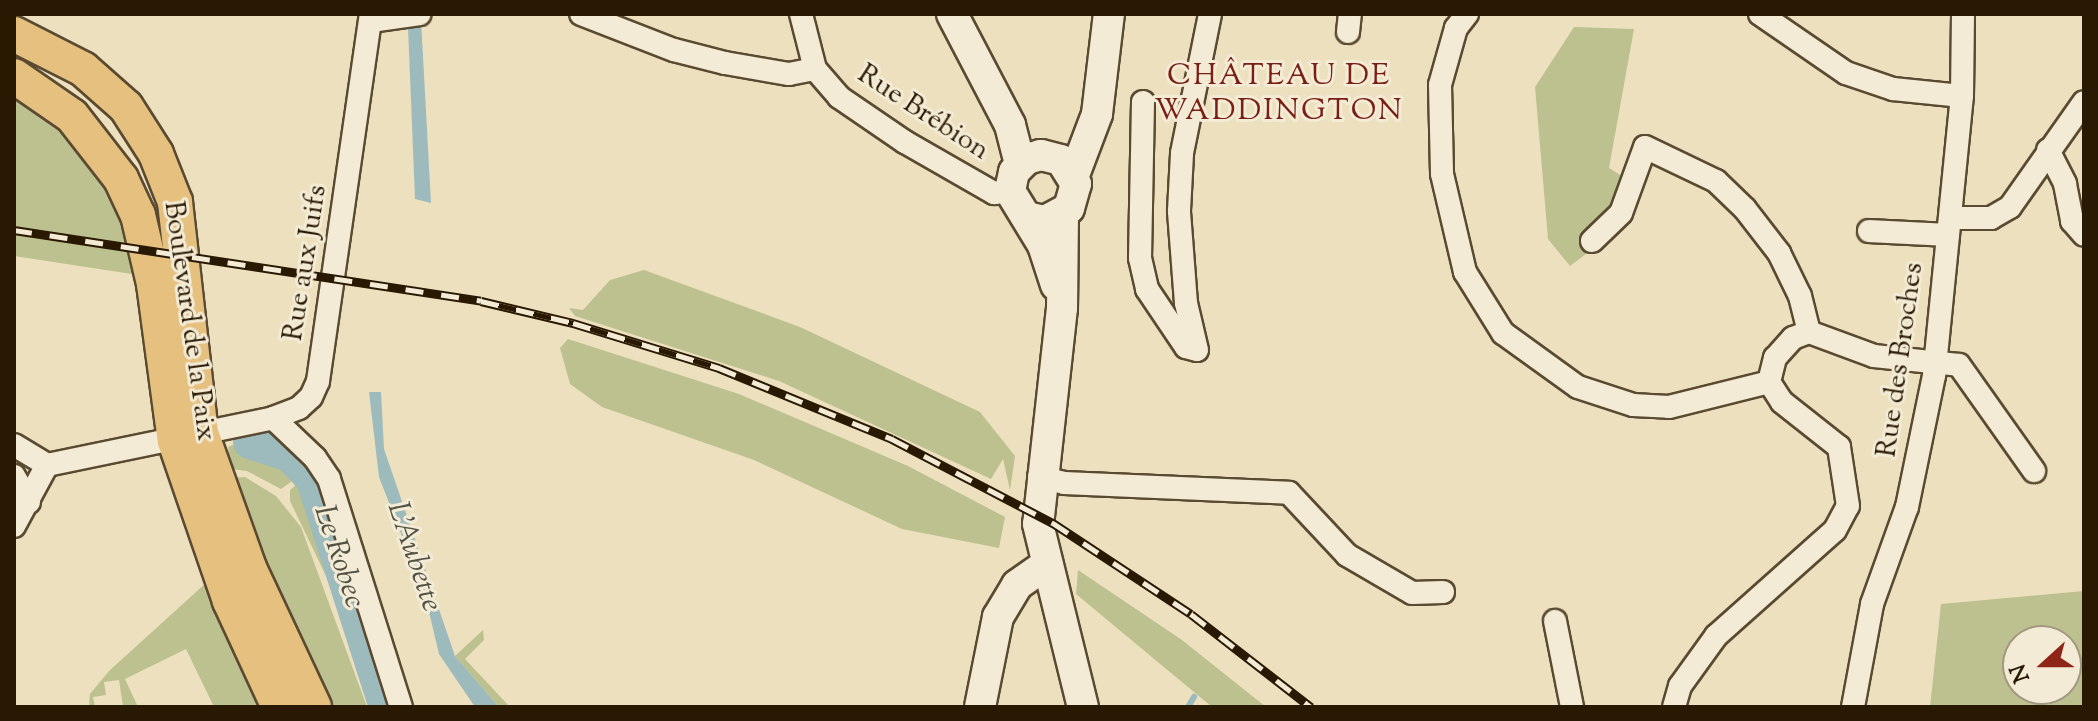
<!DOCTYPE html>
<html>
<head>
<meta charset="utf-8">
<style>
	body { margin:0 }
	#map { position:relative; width:2098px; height:721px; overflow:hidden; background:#ede0be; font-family:"Sorts Mill Goudy",serif }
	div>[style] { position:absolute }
	.green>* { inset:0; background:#bdc18f }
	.water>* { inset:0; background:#9dbabc; transform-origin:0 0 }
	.stream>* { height:6px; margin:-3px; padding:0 3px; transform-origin:3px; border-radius:3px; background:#9dbabc }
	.river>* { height:34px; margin:-17px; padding:0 17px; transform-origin:17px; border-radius:17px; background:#9dbabc }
	.roads { filter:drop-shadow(2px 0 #5a4a31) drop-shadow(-2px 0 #5a4a31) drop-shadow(0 2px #5a4a31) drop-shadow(0 -2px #5a4a31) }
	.street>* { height:22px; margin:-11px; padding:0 11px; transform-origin:11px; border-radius:11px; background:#f3ebd5 }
	.secondary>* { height:30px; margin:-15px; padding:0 15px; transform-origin:15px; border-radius:15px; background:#f3ebd5 }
	.primary>* { height:34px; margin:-17px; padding:0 17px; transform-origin:17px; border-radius:17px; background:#e6c07f }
	.rail>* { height:9px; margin-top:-4.5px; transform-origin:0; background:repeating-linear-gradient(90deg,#f3ebd5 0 18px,#291802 0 36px); box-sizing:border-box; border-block:2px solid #291802 }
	span { translate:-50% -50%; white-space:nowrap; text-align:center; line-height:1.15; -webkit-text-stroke:6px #f3ebd5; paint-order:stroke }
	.street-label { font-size:28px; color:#291802 }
	.neighbourhood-label { font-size:30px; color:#7a1f14; letter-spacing:2px }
	.water-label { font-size:30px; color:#525143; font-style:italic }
	.frame { position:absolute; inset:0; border:16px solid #291802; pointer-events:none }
	.north { position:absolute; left:2002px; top:625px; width:80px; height:80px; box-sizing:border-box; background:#f3ebd5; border:2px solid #a29781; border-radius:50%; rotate:249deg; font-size:22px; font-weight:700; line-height:32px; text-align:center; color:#291802 }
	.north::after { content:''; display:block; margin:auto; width:28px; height:36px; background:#8f2418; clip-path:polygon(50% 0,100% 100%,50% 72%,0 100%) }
</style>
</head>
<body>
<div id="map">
	<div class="green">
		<i style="clip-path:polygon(1574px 27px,1634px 29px,1609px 168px,1625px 178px,1590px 251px,1570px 266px,1548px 239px,1535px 87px)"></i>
		<i style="clip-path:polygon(14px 92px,68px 130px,101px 168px,145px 276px,14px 256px)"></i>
		<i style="clip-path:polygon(644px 270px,800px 327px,980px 412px,1015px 456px,1010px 490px,1003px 459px,991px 479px,779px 381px,575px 316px,569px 308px,583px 310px,610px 280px)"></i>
		<i style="clip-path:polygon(568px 339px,739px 394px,908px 466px,1005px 517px,999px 548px,902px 529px,754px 460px,602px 407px,570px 384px,560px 348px)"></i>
		<i style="clip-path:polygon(250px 437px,252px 448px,280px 455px,302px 474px,281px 489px,247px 471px,231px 469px,228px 447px)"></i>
		<i style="clip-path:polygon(245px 477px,276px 496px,301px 527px,367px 707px,326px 707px,228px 478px)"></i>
		<i style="clip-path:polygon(305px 477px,317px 500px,340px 580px,326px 576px,290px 501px,290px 490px)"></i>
		<i style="clip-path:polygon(1078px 570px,1182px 640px,1266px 707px,1212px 707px,1076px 594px)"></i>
		<i style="clip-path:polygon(207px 582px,265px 707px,214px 707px,186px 649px,125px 679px,138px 707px,123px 707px,119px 680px,104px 682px,106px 695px,93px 697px,95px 707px,89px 707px,90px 694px,109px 671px)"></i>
		<i style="clip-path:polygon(evenodd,2084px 591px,2084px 707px,1930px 707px,1941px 604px,2084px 591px,2018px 641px,2066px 641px,2066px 689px,2018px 689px,2018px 641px)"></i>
		<i style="clip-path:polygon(348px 610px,373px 688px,364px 687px,356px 667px,343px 615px)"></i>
		<i style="clip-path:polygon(483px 630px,484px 640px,465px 659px,510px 707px,499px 707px,455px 656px)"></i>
	</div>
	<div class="water">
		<i style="clip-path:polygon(421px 20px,431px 203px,415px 199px,408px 27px)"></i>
		<i style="clip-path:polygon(369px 392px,381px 392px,384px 449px,455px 656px,499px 707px,475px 707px,439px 654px,425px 595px,379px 477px)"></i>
		<i style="clip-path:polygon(250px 437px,290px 448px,310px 467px,302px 474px,280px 455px,251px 448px)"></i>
		<i style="clip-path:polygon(313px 470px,357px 603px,347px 606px,317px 500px,305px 477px)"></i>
		<i style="left:359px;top:607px;width:79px;height:11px;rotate:72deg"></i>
	</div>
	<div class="stream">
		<i style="left:1188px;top:707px;width:12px;rotate:-59deg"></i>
	</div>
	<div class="river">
		<i style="left:250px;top:442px;width:42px;rotate:18deg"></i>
		<i style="left:290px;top:455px;width:34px;rotate:47deg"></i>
		<i style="left:313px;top:480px;width:238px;rotate:72.2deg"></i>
	</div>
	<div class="roads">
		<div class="street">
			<i style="left:581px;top:14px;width:100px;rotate:21.2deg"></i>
			<i style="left:674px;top:50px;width:53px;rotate:14.3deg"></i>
			<i style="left:725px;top:63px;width:65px;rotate:9.8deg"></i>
			<i style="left:789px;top:74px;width:26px;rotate:-11deg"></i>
			<i style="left:815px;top:69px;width:37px;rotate:49deg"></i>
			<i style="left:839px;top:97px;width:80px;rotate:34.3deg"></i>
			<i style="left:905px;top:142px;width:103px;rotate:29.8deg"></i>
			<i style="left:994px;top:193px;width:16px;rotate:-7deg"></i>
			<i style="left:801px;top:14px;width:57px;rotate:75.7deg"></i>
			<i style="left:1467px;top:14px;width:18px;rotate:128deg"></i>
			<i style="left:1456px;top:28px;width:59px;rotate:105.7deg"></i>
			<i style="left:1440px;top:85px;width:89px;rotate:88.7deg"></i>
			<i style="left:1442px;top:174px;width:101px;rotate:76.8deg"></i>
			<i style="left:1465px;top:272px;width:72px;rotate:58.1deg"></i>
			<i style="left:1503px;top:333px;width:92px;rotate:35.8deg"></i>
			<i style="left:1578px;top:387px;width:58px;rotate:18.1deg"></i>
			<i style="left:1633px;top:405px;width:36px;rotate:3deg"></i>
			<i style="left:1669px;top:407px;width:103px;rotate:-14deg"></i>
			<i style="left:1760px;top:14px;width:104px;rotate:34.5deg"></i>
			<i style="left:1846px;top:73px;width:50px;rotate:18.8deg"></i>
			<i style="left:1893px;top:89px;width:69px;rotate:5.8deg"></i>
			<i style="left:371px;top:21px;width:49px;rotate:-8.1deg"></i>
			<i style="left:1348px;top:32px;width:18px;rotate:-84deg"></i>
			<i style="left:1143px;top:102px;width:156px;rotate:91.1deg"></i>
			<i style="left:1140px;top:258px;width:32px;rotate:77deg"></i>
			<i style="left:1147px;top:289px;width:70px;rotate:56.1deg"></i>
			<i style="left:1186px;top:347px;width:11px;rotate:15deg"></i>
			<i style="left:1197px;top:350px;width:48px;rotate:-103.2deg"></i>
			<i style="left:1186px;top:303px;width:92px;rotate:-94.4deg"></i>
			<i style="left:1179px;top:211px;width:58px;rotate:-87deg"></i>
			<i style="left:1182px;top:153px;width:142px;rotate:-78.6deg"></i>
			<i style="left:2048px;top:150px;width:38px;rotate:63deg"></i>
			<i style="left:2065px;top:184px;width:38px;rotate:79deg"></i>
			<i style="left:2072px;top:221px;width:18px;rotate:49deg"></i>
			<i style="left:1950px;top:218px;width:41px"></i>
			<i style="left:1991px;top:218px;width:22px;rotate:-30deg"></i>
			<i style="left:2010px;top:207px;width:128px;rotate:-54.8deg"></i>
			<i style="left:1869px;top:231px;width:79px;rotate:2.9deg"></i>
			<i style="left:1592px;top:241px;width:40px;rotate:-44deg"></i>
			<i style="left:1621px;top:213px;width:70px;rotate:-70deg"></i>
			<i style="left:1645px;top:147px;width:79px;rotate:25.6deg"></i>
			<i style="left:1716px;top:181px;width:40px;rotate:44deg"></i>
			<i style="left:1745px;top:209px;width:56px;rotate:52.3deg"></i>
			<i style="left:1779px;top:253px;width:48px;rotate:64deg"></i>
			<i style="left:1800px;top:296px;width:37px;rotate:76deg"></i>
			<i style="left:1769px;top:382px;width:25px;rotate:-76deg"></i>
			<i style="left:1775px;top:358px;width:27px;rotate:-48deg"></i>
			<i style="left:1793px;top:338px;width:17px;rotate:-21deg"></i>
			<i style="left:1809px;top:332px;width:69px;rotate:20.3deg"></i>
			<i style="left:1874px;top:356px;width:85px;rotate:6deg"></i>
			<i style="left:1959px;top:365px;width:130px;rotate:54.7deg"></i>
			<i style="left:273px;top:418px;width:58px;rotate:43.6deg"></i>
			<i style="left:315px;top:458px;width:25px;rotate:56deg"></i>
			<i style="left:329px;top:479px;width:239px;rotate:72.5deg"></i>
			<i style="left:14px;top:445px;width:39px;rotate:31deg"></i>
			<i style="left:47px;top:465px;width:231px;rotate:-11.7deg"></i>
			<i style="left:273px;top:418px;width:28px;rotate:-21deg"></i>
			<i style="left:299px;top:408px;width:16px;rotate:-43deg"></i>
			<i style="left:311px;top:397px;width:17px;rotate:-66deg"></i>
			<i style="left:318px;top:381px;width:371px;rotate:-81.8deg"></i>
			<i style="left:14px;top:476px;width:30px;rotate:60deg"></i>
			<i style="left:1039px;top:477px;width:26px;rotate:13deg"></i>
			<i style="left:1064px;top:483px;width:225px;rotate:2.5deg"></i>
			<i style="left:1289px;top:493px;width:85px;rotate:46.9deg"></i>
			<i style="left:1347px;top:555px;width:75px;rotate:30.3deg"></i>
			<i style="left:1412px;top:593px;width:31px;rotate:-2deg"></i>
			<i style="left:14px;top:526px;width:69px;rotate:-61.6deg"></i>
			<i style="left:1555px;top:621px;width:88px;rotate:78.8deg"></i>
			<i style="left:1674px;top:707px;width:22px;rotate:-74deg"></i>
			<i style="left:1680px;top:686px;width:62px;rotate:-54.2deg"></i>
			<i style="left:1716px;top:636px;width:159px;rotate:-41.7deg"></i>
			<i style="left:1835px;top:530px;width:27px;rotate:-62deg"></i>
			<i style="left:1848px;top:506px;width:60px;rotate:-98.7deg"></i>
			<i style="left:1839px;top:447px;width:73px;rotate:-141.7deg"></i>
			<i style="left:1782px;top:402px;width:24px;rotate:-123deg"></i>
			<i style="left:1853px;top:707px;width:105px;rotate:-79.5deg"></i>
			<i style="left:1872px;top:604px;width:103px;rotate:-70.2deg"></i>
			<i style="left:1907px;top:507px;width:134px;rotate:-78.4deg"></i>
			<i style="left:1934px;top:376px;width:281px;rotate:-84.3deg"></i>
			<i style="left:1962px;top:96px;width:82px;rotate:-89.3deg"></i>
		</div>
		<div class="secondary">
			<i style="left:952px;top:14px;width:125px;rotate:62.4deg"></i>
			<i style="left:1010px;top:125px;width:40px;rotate:75.6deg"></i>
			<i style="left:1074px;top:175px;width:65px;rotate:-69.3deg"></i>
			<i style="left:1097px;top:114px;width:101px;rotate:-83.2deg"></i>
			<i style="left:1063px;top:215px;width:93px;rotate:90.6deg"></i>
			<i style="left:1062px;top:308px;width:217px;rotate:96.3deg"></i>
			<i style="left:1038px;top:524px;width:188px;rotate:76.2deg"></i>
			<i style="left:1027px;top:217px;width:18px;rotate:13deg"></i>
			<i style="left:1045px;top:221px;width:27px;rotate:-28deg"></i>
			<i style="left:1069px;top:208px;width:25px;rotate:-74deg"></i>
			<i style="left:1076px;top:184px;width:28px;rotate:-122deg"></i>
			<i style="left:1061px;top:160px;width:21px;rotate:-166deg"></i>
			<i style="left:1041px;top:155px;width:15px;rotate:164deg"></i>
			<i style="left:1027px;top:159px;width:18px;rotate:135deg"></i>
			<i style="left:1014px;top:172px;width:19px;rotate:102deg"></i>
			<i style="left:1010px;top:191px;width:63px;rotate:58.6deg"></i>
			<i style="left:1043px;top:245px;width:42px;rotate:72deg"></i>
			<i style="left:980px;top:707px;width:92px;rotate:-78.7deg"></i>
			<i style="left:998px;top:617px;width:37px;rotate:-59deg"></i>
			<i style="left:1017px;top:585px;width:37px;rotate:-35deg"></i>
		</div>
		<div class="primary">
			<i style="left:14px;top:34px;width:77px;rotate:26.9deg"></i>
			<i style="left:83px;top:69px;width:57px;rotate:41.5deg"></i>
			<i style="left:126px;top:107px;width:56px;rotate:57.4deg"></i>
			<i style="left:156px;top:154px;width:52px;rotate:68.4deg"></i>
			<i style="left:175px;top:202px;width:232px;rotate:83.6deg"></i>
			<i style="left:201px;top:433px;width:143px;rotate:70.4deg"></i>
			<i style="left:249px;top:568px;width:153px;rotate:64.9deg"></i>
			<i style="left:14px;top:76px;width:70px;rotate:34.6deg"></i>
			<i style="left:72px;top:116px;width:80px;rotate:52.1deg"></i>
			<i style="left:121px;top:179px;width:40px;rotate:65deg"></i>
			<i style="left:138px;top:215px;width:71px;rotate:76.9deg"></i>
			<i style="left:154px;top:284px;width:158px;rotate:82.4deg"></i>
			<i style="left:175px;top:441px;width:169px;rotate:71deg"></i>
			<i style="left:230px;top:601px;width:117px;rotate:65.2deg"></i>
		</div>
	</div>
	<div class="rail">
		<i style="left:14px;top:230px;width:472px;rotate:8.6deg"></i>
		<i style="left:481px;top:301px;width:95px;rotate:13.4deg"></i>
		<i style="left:573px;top:323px;width:153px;rotate:17.1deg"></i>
		<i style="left:719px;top:368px;width:187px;rotate:22.3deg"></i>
		<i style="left:892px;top:439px;width:182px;rotate:27.6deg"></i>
		<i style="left:1053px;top:523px;width:165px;rotate:33.4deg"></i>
		<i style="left:1191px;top:614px;width:152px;rotate:37.8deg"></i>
	</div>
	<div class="street-label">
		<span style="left:923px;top:113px;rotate:33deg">Rue Brébion</span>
		<span style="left:306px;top:263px;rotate:-81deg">Rue aux Juifs</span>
		<span style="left:189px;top:321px;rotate:82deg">Boulevard de la Paix</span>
		<span style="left:1901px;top:360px;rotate:-82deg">Rue des Broches</span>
	</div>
	<div class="neighbourhood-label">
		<span style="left:1279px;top:94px">CHÂTEAU DE<br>WADDINGTON</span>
	</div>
	<div class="water-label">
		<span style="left:338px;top:557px;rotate:72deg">Le Robec</span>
		<span style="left:413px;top:557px;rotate:71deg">L'Aubette</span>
	</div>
	<div class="frame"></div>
	<div class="north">N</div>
</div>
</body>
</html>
